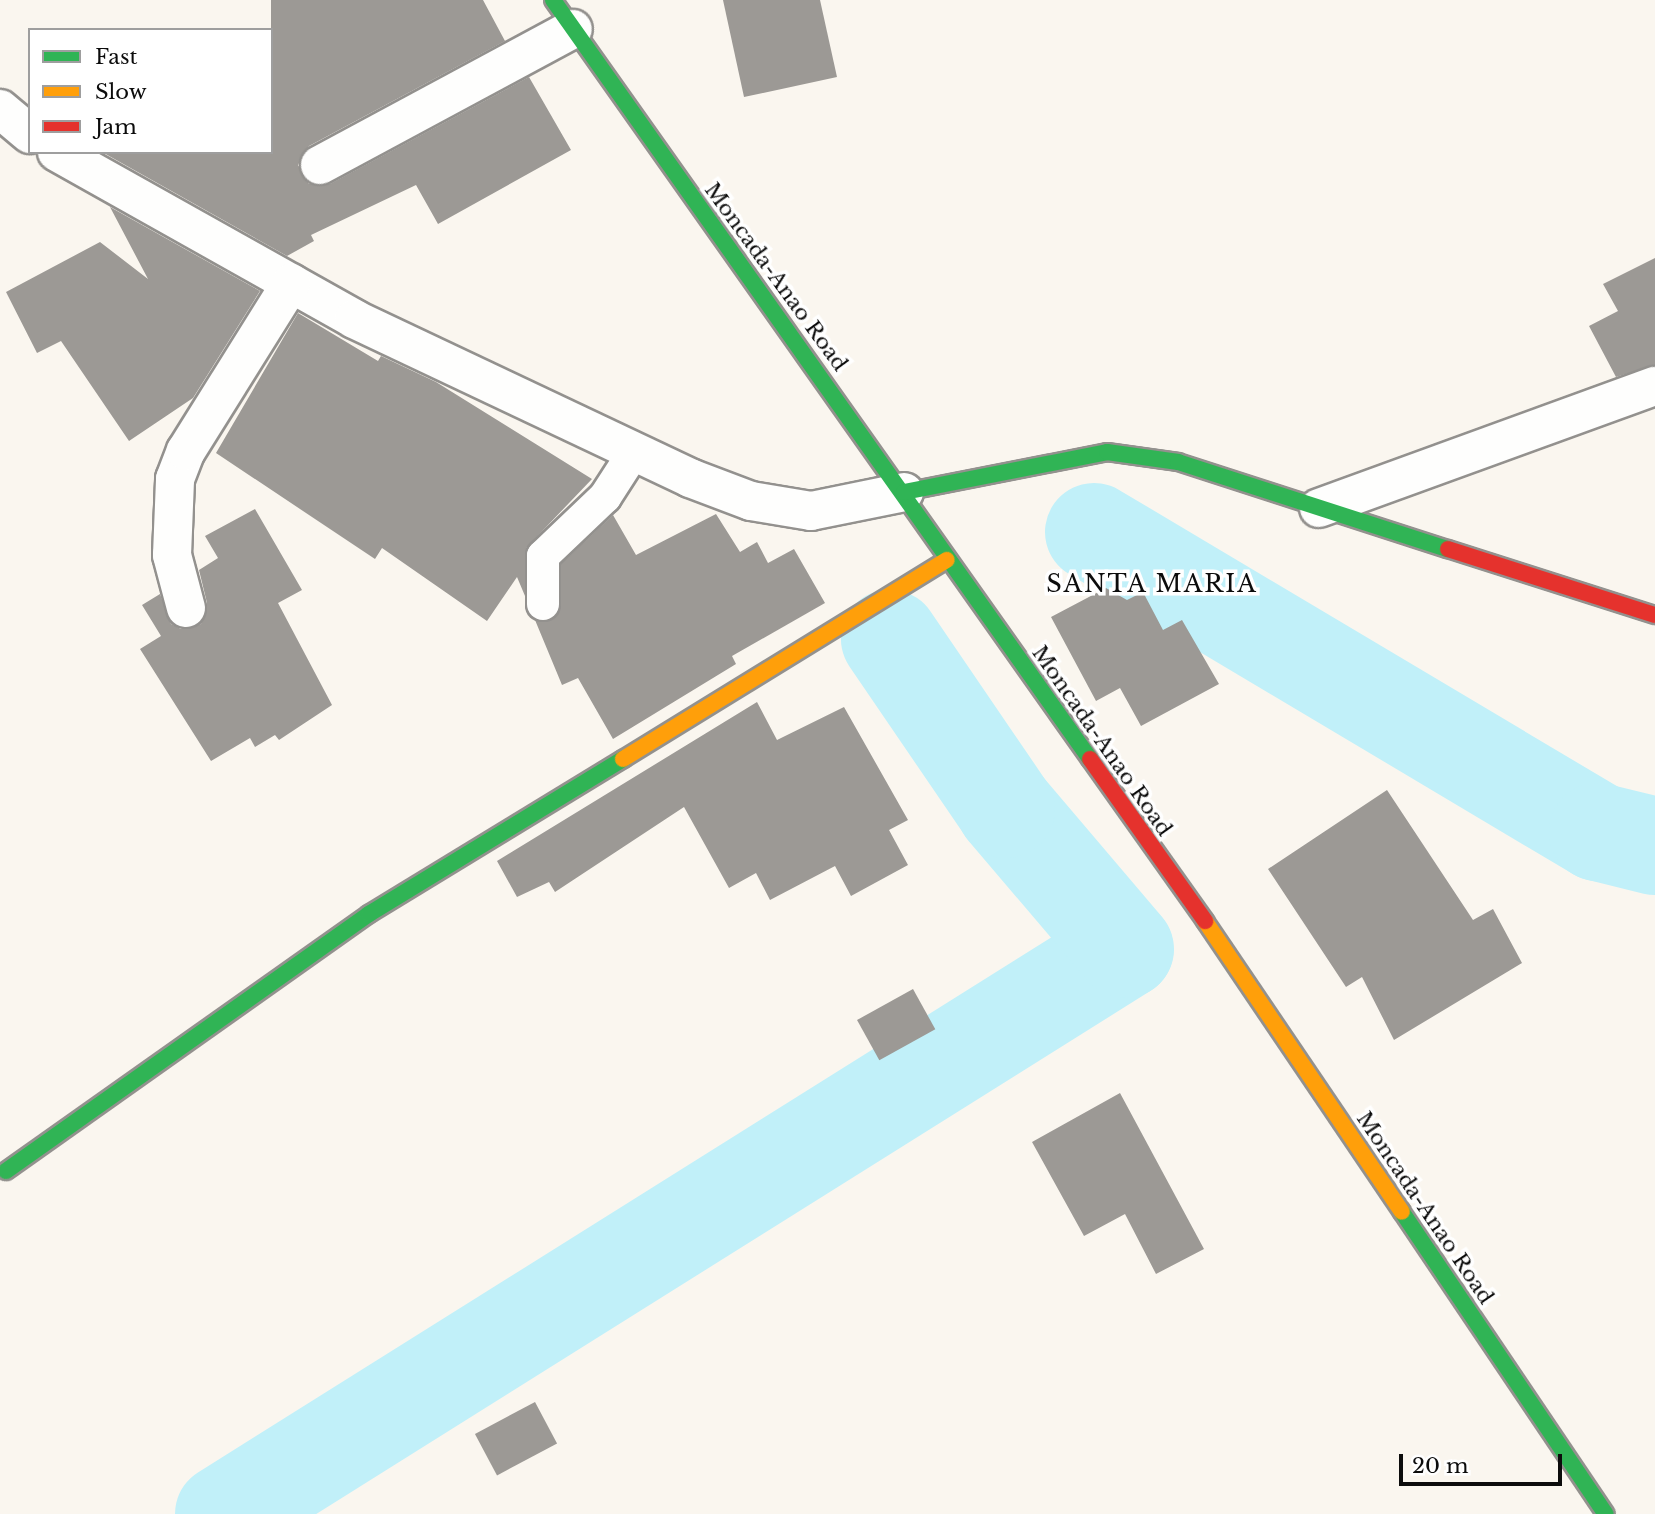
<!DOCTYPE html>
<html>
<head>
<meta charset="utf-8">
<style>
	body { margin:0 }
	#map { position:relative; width:1655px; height:1514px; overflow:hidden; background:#faf6ef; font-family:"Libre Baskerville",serif }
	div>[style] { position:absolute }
	.river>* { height:98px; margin:-49px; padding:0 49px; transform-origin:49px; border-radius:49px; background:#c1f0f9 }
	.building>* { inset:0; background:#9c9995; transform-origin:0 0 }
	.roads { filter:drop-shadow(2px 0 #93918e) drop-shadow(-2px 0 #93918e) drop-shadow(0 2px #93918e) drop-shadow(0 -2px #93918e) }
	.lane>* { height:32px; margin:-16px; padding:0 16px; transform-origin:16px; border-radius:16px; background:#fefefd }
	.street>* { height:38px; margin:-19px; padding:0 19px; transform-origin:19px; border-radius:19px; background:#fefefd }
	.fast>* { height:16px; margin:-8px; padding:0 8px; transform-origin:8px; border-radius:8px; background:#30b455 }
	.slow>* { height:16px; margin:-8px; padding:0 8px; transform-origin:8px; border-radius:8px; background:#ff9f0a }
	.jam>* { height:16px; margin:-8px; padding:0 8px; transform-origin:8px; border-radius:8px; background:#e5322d }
	span { translate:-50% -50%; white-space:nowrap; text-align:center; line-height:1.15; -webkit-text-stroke:7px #fff; paint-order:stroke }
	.street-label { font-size:21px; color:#0c0c0c }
	.quarter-label { font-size:24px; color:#0c0c0c; letter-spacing:2px }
	.legend { position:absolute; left:28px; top:28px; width:245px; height:126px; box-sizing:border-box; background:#fff; border:2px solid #9e9e9e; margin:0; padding:9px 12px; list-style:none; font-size:21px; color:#0c0c0c }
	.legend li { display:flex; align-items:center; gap:14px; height:35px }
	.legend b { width:35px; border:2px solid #9e9e9e }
	.scale { position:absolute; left:1399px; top:1454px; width:163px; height:32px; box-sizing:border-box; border:4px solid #0c0c0c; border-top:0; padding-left:9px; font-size:21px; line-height:24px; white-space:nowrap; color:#0c0c0c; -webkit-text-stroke:5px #fff; paint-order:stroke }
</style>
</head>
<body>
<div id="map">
	<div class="river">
		<i style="left:1094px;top:532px;width:587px;rotate:30.76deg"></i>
		<i style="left:1598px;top:832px;width:59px;rotate:13.8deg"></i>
		<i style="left:224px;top:1514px;width:1063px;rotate:-32.09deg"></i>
		<i style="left:1125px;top:949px;width:184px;rotate:-130.4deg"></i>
		<i style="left:1006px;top:809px;width:206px;rotate:-124.3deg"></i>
	</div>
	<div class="building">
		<i style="clip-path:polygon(271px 0,483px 0,505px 41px,309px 146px,298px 165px,309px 184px,330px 184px,529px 77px,571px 150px,438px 224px,416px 185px,311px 235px,314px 241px,287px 256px,102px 152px,271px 152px)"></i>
		<i style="clip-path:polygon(723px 0,820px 0,837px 77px,744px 97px)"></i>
		<i style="clip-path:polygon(110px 207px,260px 291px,193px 398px,129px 441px,61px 341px,37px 353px,6px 292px,100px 242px,148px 279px)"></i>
		<i style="clip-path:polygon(1655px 258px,1655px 365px,1616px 377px,1589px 326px,1618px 311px,1603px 284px)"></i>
		<i style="clip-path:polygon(298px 313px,378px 361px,381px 356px,436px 382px,592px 479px,526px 548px,525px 596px,517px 577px,487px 621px,382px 548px,375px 559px,216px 453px)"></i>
		<i style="clip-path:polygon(255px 509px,302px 590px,278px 603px,332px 705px,279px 740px,275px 735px,255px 747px,250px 738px,211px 761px,140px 649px,161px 636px,142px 605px,160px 594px,171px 624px,181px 629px,201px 624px,207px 603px,199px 570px,218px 558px,205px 536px)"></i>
		<i style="clip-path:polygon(716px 514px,740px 552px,757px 542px,768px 563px,794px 549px,825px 603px,732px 656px,736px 664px,613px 739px,578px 678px,562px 685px,535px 620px,558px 614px,561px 564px,613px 515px,636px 555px)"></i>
		<i style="clip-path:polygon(1106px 588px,1127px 600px,1143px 592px,1163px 630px,1182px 620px,1219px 684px,1141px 726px,1120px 688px,1096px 701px,1051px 617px)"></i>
		<i style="clip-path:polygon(757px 702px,777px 740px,844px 707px,908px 820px,889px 830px,908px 865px,851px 896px,835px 866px,770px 900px,756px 873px,729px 888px,684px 807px,555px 892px,549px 882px,517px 897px,497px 861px)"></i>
		<i style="clip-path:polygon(1387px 790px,1473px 920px,1493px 909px,1522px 963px,1394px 1040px,1362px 977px,1346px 987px,1268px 869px)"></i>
		<i style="left:913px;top:989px;width:46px;height:64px;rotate:61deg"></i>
		<i style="clip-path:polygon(1120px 1093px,1204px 1249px,1156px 1274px,1125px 1214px,1084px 1236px,1032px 1142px)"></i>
		<i style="left:535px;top:1402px;width:47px;height:68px;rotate:62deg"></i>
	</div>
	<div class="roads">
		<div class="lane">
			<i style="left:543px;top:604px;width:48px;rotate:-90deg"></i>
			<i style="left:543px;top:556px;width:86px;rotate:-43.6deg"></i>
			<i style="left:605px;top:497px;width:54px;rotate:-57.2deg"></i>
		</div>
		<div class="street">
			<i style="left:0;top:109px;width:39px;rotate:40deg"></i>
			<i style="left:57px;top:152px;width:341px;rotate:29.3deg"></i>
			<i style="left:354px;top:319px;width:372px;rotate:25.3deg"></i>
			<i style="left:690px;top:478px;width:65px;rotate:20.7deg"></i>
			<i style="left:751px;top:501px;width:61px;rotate:9.5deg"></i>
			<i style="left:811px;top:511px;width:95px;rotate:-11.5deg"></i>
			<i style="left:320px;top:165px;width:287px;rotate:-28.3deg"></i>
			<i style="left:1319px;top:508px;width:357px;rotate:-20deg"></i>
			<i style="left:186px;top:608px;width:55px;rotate:-104.8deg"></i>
			<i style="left:172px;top:555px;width:76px;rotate:-87.7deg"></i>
			<i style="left:175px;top:479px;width:30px;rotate:-69deg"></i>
			<i style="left:186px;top:451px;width:198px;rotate:-58deg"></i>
		</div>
		<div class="fast">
			<i style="left:553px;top:0;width:930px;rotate:54.72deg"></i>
			<i style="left:904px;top:492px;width:207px;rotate:-11.1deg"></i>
			<i style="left:1107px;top:452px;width:72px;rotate:8deg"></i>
			<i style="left:1178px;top:462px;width:284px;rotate:17.9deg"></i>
			<i style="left:6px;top:1171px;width:445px;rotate:-35.3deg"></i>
			<i style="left:369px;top:914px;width:298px;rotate:-31.4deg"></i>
			<i style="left:1402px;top:1212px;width:364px;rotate:56deg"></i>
		</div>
		<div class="slow">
			<i style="left:623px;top:759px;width:380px;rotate:-31.6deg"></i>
			<i style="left:1205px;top:921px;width:351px;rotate:55.9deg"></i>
		</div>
		<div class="jam">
			<i style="left:1448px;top:549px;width:217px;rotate:17.7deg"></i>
			<i style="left:1090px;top:759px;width:199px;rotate:54.6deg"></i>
		</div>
	</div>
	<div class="street-label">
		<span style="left:776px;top:277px;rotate:54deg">Moncada-Anao Road</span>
		<span style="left:1102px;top:741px;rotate:55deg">Moncada-Anao Road</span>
		<span style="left:1425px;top:1208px;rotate:56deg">Moncada-Anao Road</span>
	</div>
	<div class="quarter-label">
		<span style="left:1152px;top:584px">SANTA MARIA</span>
	</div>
	<ul class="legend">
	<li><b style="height:9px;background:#30b455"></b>Fast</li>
	<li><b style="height:9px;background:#ff9f0a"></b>Slow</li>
	<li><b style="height:9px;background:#e5322d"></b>Jam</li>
	</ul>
	<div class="scale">20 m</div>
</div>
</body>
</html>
